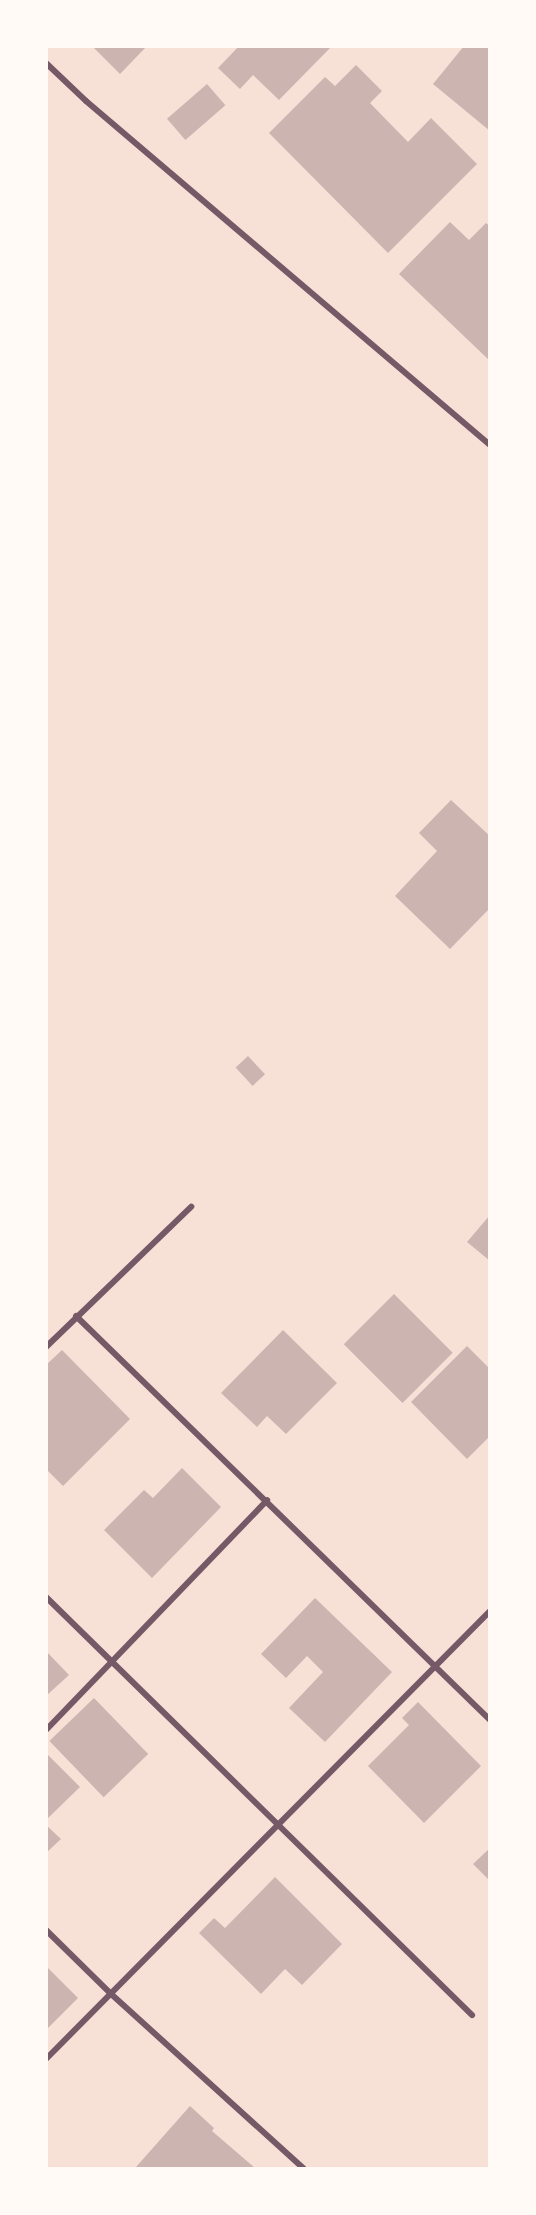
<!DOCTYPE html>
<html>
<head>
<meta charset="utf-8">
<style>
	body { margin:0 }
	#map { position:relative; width:536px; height:2215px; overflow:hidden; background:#f7e1d7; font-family:Merriweather,serif }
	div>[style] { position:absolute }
	.building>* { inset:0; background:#ccb4b1; transform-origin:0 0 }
	.minor>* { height:6px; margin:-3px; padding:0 3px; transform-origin:3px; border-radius:3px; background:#755966 }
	span { translate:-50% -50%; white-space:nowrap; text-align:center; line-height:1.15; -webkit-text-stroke:6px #fffaf5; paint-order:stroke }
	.frame { position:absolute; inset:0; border:48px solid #fffaf5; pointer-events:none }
</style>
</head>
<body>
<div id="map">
	<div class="building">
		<i style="clip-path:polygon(92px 46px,147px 46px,120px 74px)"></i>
		<i style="clip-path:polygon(239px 46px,332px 46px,279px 100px,253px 75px,240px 89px,218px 68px)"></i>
		<i style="clip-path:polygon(464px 46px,490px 46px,490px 131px,433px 84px)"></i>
		<i style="clip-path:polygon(356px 65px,382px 91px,370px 103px,408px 142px,431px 118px,477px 164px,388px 253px,269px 133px,325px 77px,335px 86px)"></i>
		<i style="left:207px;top:84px;width:28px;height:53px;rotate:49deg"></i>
		<i style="clip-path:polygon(450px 222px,469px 240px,486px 223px,490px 226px,490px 361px,399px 274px)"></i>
		<i style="clip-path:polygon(451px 800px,490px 836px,490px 908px,450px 949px,395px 896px,437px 851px,419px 833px)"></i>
		<i style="left:248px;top:1056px;width:25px;height:17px;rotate:47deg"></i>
		<i style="clip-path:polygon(490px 1215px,490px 1261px,467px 1242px)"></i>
		<i style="left:394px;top:1294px;width:83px;height:71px;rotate:45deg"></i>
		<i style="clip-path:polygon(283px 1330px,337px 1383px,286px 1434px,267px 1416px,257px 1427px,221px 1393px)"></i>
		<i style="clip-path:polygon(467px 1346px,490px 1369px,490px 1436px,467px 1459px,411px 1402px)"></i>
		<i style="clip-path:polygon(62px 1350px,130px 1419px,63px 1486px,46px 1469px,46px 1365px)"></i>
		<i style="clip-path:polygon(182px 1468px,221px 1507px,152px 1578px,104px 1530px,144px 1490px,153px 1498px)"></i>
		<i style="clip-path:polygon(315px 1598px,392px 1672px,325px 1742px,289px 1708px,323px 1672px,307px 1656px,286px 1678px,261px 1654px)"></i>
		<i style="clip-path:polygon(46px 1651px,69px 1675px,46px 1696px)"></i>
		<i style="left:94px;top:1698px;width:78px;height:62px;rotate:46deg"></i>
		<i style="clip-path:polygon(418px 1702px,481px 1766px,424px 1823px,368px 1766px,409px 1725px,402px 1718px)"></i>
		<i style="clip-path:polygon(46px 1753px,80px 1787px,46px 1820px)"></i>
		<i style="clip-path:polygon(46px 1825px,61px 1839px,46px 1853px)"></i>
		<i style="clip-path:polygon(490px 1848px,490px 1881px,473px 1864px)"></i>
		<i style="clip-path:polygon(275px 1877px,342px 1944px,302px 1985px,285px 1969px,261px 1994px,199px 1933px,214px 1918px,225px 1928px)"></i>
		<i style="clip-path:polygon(46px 1966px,78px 1998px,46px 2030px)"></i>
		<i style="clip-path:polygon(190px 2106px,214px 2128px,212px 2131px,255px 2168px,136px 2167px)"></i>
	</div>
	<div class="minor">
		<i style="left:46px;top:63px;width:55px;rotate:43.5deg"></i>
		<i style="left:86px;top:101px;width:531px;rotate:40.41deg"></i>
		<i style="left:76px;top:1316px;width:578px;rotate:44.3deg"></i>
		<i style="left:46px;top:1347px;width:202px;rotate:-44deg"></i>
		<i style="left:46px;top:1597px;width:597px;rotate:44.46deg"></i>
		<i style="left:46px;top:1730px;width:319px;rotate:-46.1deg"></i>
		<i style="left:46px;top:1930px;width:90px;rotate:44.5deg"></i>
		<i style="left:110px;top:1993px;width:261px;rotate:42.2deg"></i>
		<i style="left:46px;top:2059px;width:631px;rotate:-45.26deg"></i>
	</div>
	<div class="frame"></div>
</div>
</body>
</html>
